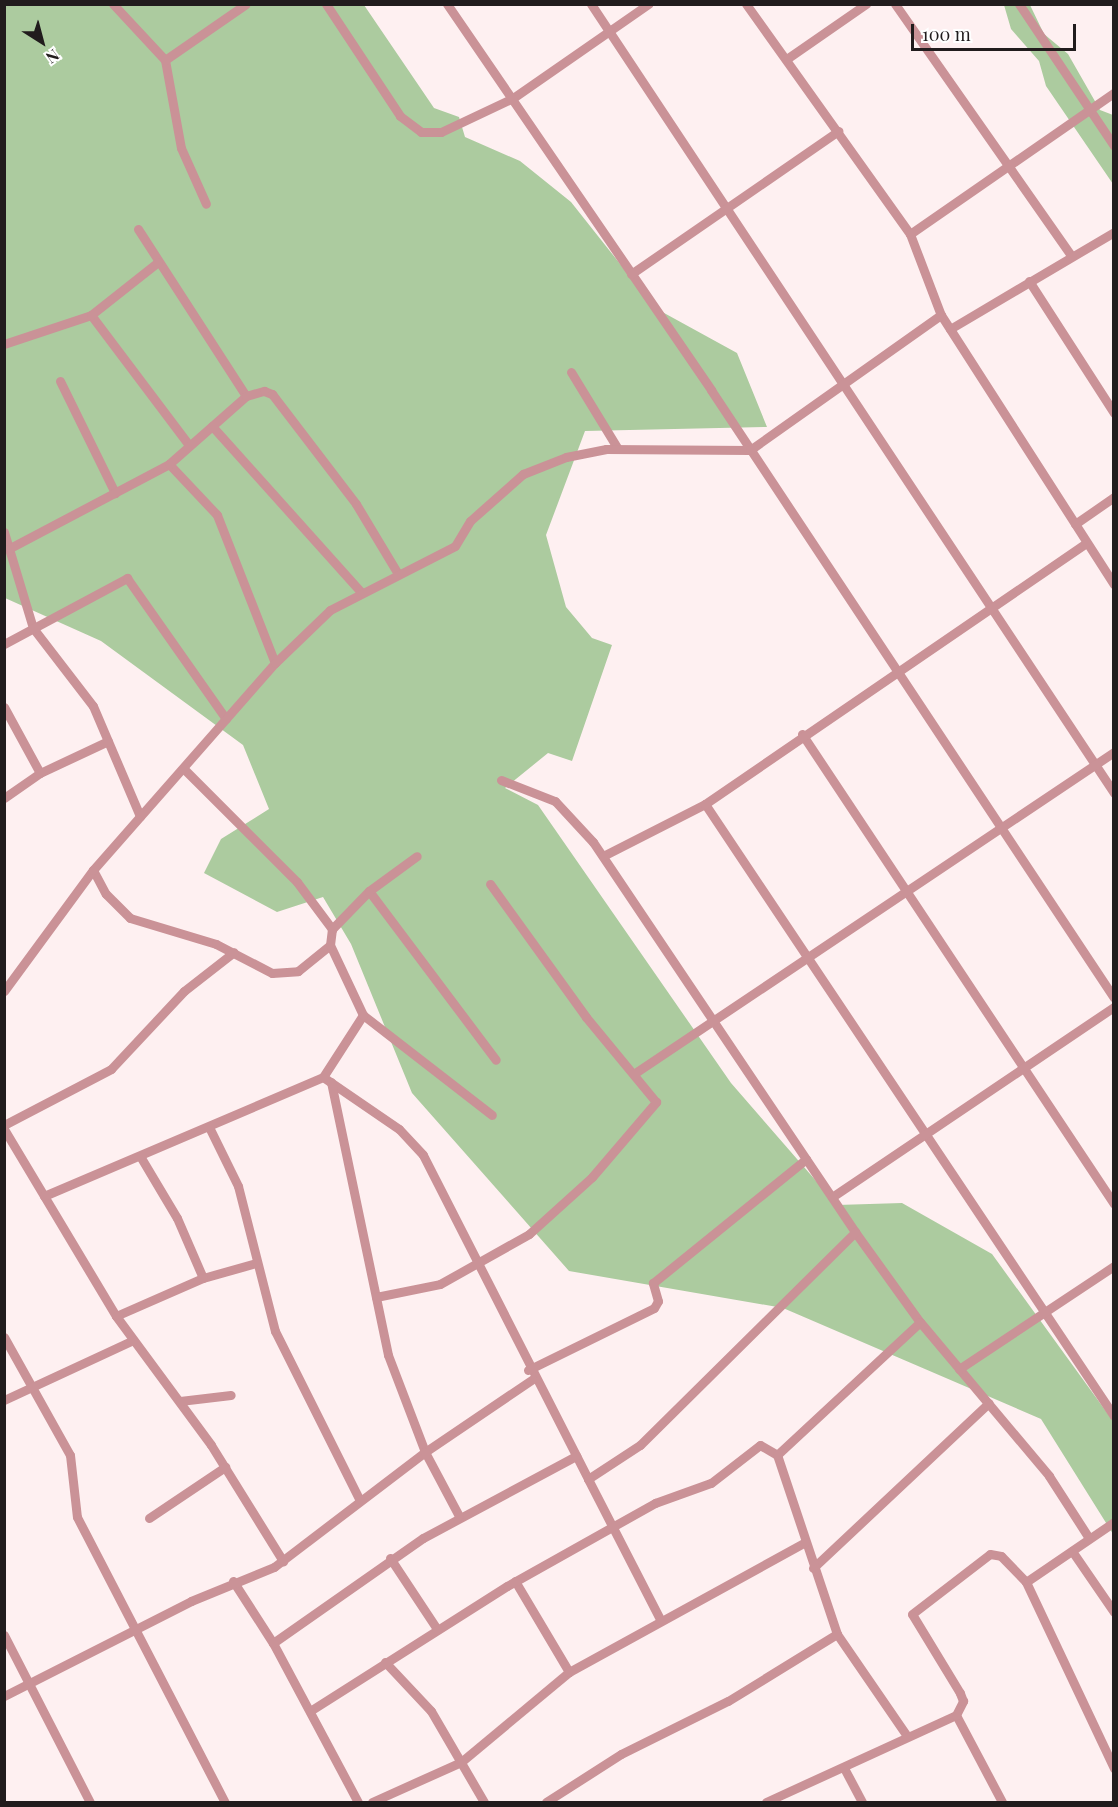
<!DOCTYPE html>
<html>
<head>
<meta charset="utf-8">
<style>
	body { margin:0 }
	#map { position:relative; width:1118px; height:1807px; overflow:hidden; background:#fef0f1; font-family:"Playfair Display",serif }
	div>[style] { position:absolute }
	.green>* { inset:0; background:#accb9f }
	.street>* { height:9px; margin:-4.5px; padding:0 4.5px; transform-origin:4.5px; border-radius:4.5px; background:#ca9297 }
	span { translate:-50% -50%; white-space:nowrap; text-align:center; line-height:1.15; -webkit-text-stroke:5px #fff; paint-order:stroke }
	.frame { position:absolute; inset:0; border:6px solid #211c1d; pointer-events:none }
	.north { position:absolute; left:12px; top:12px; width:60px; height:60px; -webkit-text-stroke:4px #fff; paint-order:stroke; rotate:144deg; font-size:16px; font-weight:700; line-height:24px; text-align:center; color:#211c1d }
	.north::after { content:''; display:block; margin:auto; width:21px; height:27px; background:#211c1d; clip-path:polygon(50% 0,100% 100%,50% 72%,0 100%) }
	.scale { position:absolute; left:911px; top:24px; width:165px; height:27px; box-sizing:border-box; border:3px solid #211c1d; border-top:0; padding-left:8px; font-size:18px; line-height:21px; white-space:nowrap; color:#211c1d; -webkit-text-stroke:4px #fff; paint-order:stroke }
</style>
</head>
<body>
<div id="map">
	<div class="green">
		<i style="clip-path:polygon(5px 5px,364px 5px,434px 108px,459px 117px,465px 137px,520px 161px,571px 202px,655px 308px,737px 353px,767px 427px,585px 431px,546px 535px,566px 607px,592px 638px,612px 645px,572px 761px,548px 753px,505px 788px,538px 805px,731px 1083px,837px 1205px,902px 1203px,992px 1254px,1113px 1421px,1113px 1534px,1041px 1419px,783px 1308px,569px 1271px,412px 1093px,351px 944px,323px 897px,277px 912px,204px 873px,221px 839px,269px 809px,243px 745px,101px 641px,5px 598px)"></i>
		<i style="clip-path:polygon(1004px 5px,1030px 5px,1044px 34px,1068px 54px,1100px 110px,1113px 115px,1113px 184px,1046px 86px,1039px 61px,1011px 29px)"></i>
	</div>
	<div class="street">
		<i style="left:113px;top:4px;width:76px;rotate:47.1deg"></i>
		<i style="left:165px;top:60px;width:89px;rotate:79.7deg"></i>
		<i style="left:181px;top:148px;width:61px;rotate:65.9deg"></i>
		<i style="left:326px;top:4px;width:134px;rotate:56.5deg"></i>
		<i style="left:400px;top:116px;width:26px;rotate:37deg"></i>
		<i style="left:421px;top:132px;width:20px"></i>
		<i style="left:441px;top:132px;width:80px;rotate:-25.3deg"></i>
		<i style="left:513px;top:98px;width:165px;rotate:-34.8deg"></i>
		<i style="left:447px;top:4px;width:468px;rotate:55.6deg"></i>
		<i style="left:711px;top:390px;width:729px;rotate:56.46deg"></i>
		<i style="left:591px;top:4px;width:947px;rotate:56.46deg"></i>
		<i style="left:746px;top:4px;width:282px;rotate:54.5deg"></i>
		<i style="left:910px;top:234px;width:87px;rotate:69.1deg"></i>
		<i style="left:941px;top:315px;width:320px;rotate:57.3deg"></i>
		<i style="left:895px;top:4px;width:305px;rotate:55deg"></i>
		<i style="left:1019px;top:4px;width:171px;rotate:56.2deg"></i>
		<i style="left:788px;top:58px;width:95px;rotate:-34.7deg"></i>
		<i style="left:165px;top:60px;width:98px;rotate:-34.7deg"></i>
		<i style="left:138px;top:229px;width:199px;rotate:57.1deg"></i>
		<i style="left:910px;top:234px;width:248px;rotate:-34.7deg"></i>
		<i style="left:631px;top:274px;width:252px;rotate:-34.6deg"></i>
		<i style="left:1029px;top:281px;width:157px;rotate:57.2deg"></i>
		<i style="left:91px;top:315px;width:163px;rotate:53deg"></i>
		<i style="left:950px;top:329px;width:191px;rotate:-30.6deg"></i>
		<i style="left:4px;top:344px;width:92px;rotate:-18.4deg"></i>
		<i style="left:91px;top:315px;width:85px;rotate:-38.3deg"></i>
		<i style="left:571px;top:372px;width:90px;rotate:58.6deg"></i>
		<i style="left:60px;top:381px;width:125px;rotate:63.8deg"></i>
		<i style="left:212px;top:426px;width:222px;rotate:48.1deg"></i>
		<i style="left:169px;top:464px;width:70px;rotate:46.7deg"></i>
		<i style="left:217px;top:515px;width:159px;rotate:68.6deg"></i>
		<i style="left:1075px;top:524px;width:47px;rotate:-34.7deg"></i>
		<i style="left:4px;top:532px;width:100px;rotate:73.2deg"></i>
		<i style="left:33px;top:628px;width:98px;rotate:52.4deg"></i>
		<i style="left:93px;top:706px;width:120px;rotate:66.9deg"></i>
		<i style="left:10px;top:548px;width:180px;rotate:-27.8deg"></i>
		<i style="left:169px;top:464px;width:103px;rotate:-41.4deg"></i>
		<i style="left:246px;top:396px;width:19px;rotate:-16deg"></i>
		<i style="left:264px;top:391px;width:9px;rotate:21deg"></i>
		<i style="left:272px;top:394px;width:138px;rotate:52.6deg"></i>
		<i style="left:356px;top:504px;width:82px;rotate:59deg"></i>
		<i style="left:4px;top:644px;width:140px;rotate:-28.2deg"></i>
		<i style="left:127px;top:578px;width:172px;rotate:54.9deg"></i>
		<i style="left:4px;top:707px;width:75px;rotate:61.4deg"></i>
		<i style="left:802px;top:734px;width:564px;rotate:56.42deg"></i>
		<i style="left:184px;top:769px;width:160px;rotate:45deg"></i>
		<i style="left:297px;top:882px;width:59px;rotate:53.3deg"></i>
		<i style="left:501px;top:780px;width:58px;rotate:21.3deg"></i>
		<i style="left:555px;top:801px;width:56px;rotate:47.2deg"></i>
		<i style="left:593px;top:842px;width:470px;rotate:56.1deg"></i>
		<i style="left:855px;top:1232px;width:111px;rotate:54.2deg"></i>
		<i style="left:920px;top:1322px;width:201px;rotate:50deg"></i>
		<i style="left:1049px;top:1476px;width:74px;rotate:57.2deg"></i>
		<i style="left:4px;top:798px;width:44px;rotate:-34.8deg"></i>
		<i style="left:40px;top:773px;width:75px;rotate:-25.2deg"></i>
		<i style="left:705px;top:804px;width:736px;rotate:56.25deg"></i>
		<i style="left:603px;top:856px;width:114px;rotate:-27deg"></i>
		<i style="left:705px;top:804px;width:462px;rotate:-34.4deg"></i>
		<i style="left:93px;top:870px;width:27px;rotate:62deg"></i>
		<i style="left:106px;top:894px;width:34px;rotate:45deg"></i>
		<i style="left:130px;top:918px;width:90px;rotate:16.8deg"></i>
		<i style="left:216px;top:944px;width:63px;rotate:27.4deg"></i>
		<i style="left:272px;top:973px;width:26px;rotate:-4deg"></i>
		<i style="left:298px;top:971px;width:41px;rotate:-39.1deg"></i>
		<i style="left:369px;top:891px;width:211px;rotate:53.1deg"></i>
		<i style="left:4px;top:991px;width:150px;rotate:-53.7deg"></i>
		<i style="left:93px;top:870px;width:276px;rotate:-48.7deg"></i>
		<i style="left:275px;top:663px;width:76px;rotate:-43.9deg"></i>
		<i style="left:330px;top:610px;width:140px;rotate:-27.1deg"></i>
		<i style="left:455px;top:546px;width:29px;rotate:-59deg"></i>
		<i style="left:470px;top:521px;width:71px;rotate:-41.6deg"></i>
		<i style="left:523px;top:474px;width:46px;rotate:-21.6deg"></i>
		<i style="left:566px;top:457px;width:41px;rotate:-11.3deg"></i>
		<i style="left:606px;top:449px;width:144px;rotate:0.4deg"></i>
		<i style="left:750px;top:450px;width:234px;rotate:-35.3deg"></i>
		<i style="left:363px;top:1015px;width:163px;rotate:37.8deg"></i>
		<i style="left:635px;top:1073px;width:577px;rotate:-33.83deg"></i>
		<i style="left:323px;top:1077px;width:92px;rotate:34.4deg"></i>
		<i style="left:399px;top:1129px;width:35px;rotate:47deg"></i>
		<i style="left:423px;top:1155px;width:364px;rotate:63deg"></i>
		<i style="left:588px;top:1479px;width:62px;rotate:-33.2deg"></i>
		<i style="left:640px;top:1445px;width:303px;rotate:-44.7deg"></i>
		<i style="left:331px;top:1082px;width:279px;rotate:78.2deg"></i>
		<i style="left:388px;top:1355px;width:104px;rotate:69.1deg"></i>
		<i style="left:425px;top:1452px;width:130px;rotate:-34.1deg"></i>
		<i style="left:4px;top:1125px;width:121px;rotate:-27.6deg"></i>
		<i style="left:111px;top:1069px;width:107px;rotate:-46.9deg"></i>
		<i style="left:184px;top:991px;width:63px;rotate:-38deg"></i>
		<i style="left:209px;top:1127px;width:66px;rotate:63.8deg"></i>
		<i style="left:238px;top:1186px;width:150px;rotate:75.7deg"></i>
		<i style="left:275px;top:1331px;width:188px;rotate:63.4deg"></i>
		<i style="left:4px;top:1129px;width:218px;rotate:59.1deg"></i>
		<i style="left:116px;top:1316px;width:160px;rotate:53.6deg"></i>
		<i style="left:211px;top:1445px;width:137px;rotate:58.2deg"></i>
		<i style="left:140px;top:1156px;width:72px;rotate:59.2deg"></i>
		<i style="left:177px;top:1218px;width:65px;rotate:66.6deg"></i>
		<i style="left:203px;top:1278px;width:55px;rotate:-15.8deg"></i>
		<i style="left:44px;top:1196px;width:303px;rotate:-23.1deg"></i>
		<i style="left:323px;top:1077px;width:74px;rotate:-57.2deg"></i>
		<i style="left:363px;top:1015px;width:77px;rotate:-115.2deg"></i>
		<i style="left:330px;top:945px;width:16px;rotate:-83deg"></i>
		<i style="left:332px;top:929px;width:53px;rotate:-45.8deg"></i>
		<i style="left:369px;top:891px;width:59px;rotate:-36.1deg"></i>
		<i style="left:832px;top:1197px;width:340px;rotate:-34deg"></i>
		<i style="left:376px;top:1297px;width:65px;rotate:-11.5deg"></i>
		<i style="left:440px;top:1284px;width:102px;rotate:-29.3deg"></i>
		<i style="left:529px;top:1234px;width:85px;rotate:-42.1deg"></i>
		<i style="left:592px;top:1177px;width:99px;rotate:-49.5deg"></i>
		<i style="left:656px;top:1102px;width:110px;rotate:-129.5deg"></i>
		<i style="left:586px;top:1017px;width:164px;rotate:-125.8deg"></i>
		<i style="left:116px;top:1316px;width:95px;rotate:-23.6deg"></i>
		<i style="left:4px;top:1337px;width:135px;rotate:60.8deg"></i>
		<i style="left:70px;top:1455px;width:62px;rotate:83.6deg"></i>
		<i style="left:77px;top:1517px;width:321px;rotate:62.6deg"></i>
		<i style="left:959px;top:1369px;width:186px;rotate:-33.6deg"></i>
		<i style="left:528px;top:1370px;width:140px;rotate:-26.2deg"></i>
		<i style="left:654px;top:1308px;width:8px;rotate:-60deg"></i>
		<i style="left:658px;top:1301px;width:19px;rotate:-106deg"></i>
		<i style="left:653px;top:1283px;width:197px;rotate:-39deg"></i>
		<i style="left:4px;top:1400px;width:142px;rotate:-24.9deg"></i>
		<i style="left:180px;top:1401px;width:51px;rotate:-6.7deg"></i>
		<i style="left:588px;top:1479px;width:157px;rotate:62.8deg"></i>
		<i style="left:149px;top:1518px;width:92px;rotate:-33.9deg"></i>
		<i style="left:1072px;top:1551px;width:74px;rotate:55.5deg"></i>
		<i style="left:390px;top:1558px;width:85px;rotate:56.5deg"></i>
		<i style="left:813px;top:1568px;width:241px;rotate:-43.2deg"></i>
		<i style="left:233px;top:1581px;width:74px;rotate:57.2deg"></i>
		<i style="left:273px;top:1643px;width:180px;rotate:61.9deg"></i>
		<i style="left:515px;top:1581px;width:106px;rotate:59.3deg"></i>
		<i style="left:1026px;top:1582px;width:107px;rotate:-34.3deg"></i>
		<i style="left:4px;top:1635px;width:188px;rotate:62.8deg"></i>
		<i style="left:273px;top:1643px;width:183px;rotate:-35deg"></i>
		<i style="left:423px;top:1538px;width:174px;rotate:-28.2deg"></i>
		<i style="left:385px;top:1662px;width:67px;rotate:46.8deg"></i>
		<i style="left:431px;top:1711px;width:105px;rotate:59.8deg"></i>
		<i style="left:4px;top:1696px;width:210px;rotate:-26.9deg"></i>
		<i style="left:191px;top:1601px;width:90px;rotate:-22.3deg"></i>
		<i style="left:274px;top:1567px;width:190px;rotate:-37.3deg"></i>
		<i style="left:425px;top:1452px;width:72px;rotate:62deg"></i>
		<i style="left:310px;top:1711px;width:233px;rotate:-32.4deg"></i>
		<i style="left:507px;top:1586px;width:170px;rotate:-29.3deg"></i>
		<i style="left:655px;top:1503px;width:59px;rotate:-19.7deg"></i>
		<i style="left:711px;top:1483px;width:62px;rotate:-37.8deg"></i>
		<i style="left:760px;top:1445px;width:20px;rotate:30deg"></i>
		<i style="left:956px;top:1715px;width:98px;rotate:62.1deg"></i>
		<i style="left:907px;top:1736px;width:124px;rotate:-124.5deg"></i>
		<i style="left:837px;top:1634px;width:189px;rotate:-108.5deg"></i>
		<i style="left:777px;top:1455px;width:195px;rotate:-42.9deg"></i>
		<i style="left:844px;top:1768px;width:38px;rotate:62deg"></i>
		<i style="left:372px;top:1802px;width:98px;rotate:-24.2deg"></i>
		<i style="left:461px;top:1762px;width:141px;rotate:-39.8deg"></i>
		<i style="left:569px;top:1672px;width:269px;rotate:-28.8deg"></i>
		<i style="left:546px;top:1802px;width:89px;rotate:-32.6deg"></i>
		<i style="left:621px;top:1754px;width:119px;rotate:-26.4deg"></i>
		<i style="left:728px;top:1701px;width:128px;rotate:-31.6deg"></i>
		<i style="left:766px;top:1802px;width:209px;rotate:-24.6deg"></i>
		<i style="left:956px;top:1715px;width:16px;rotate:-63deg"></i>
		<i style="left:963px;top:1701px;width:9px;rotate:-111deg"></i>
		<i style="left:960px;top:1693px;width:92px;rotate:-121.3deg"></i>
		<i style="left:912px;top:1614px;width:98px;rotate:-37.6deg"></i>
		<i style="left:990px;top:1554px;width:11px;rotate:10deg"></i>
		<i style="left:1001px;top:1556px;width:36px;rotate:46deg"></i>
		<i style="left:1026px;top:1582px;width:206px;rotate:64.7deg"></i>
	</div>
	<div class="frame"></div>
	<div class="north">N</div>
	<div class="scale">100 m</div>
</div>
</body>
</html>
